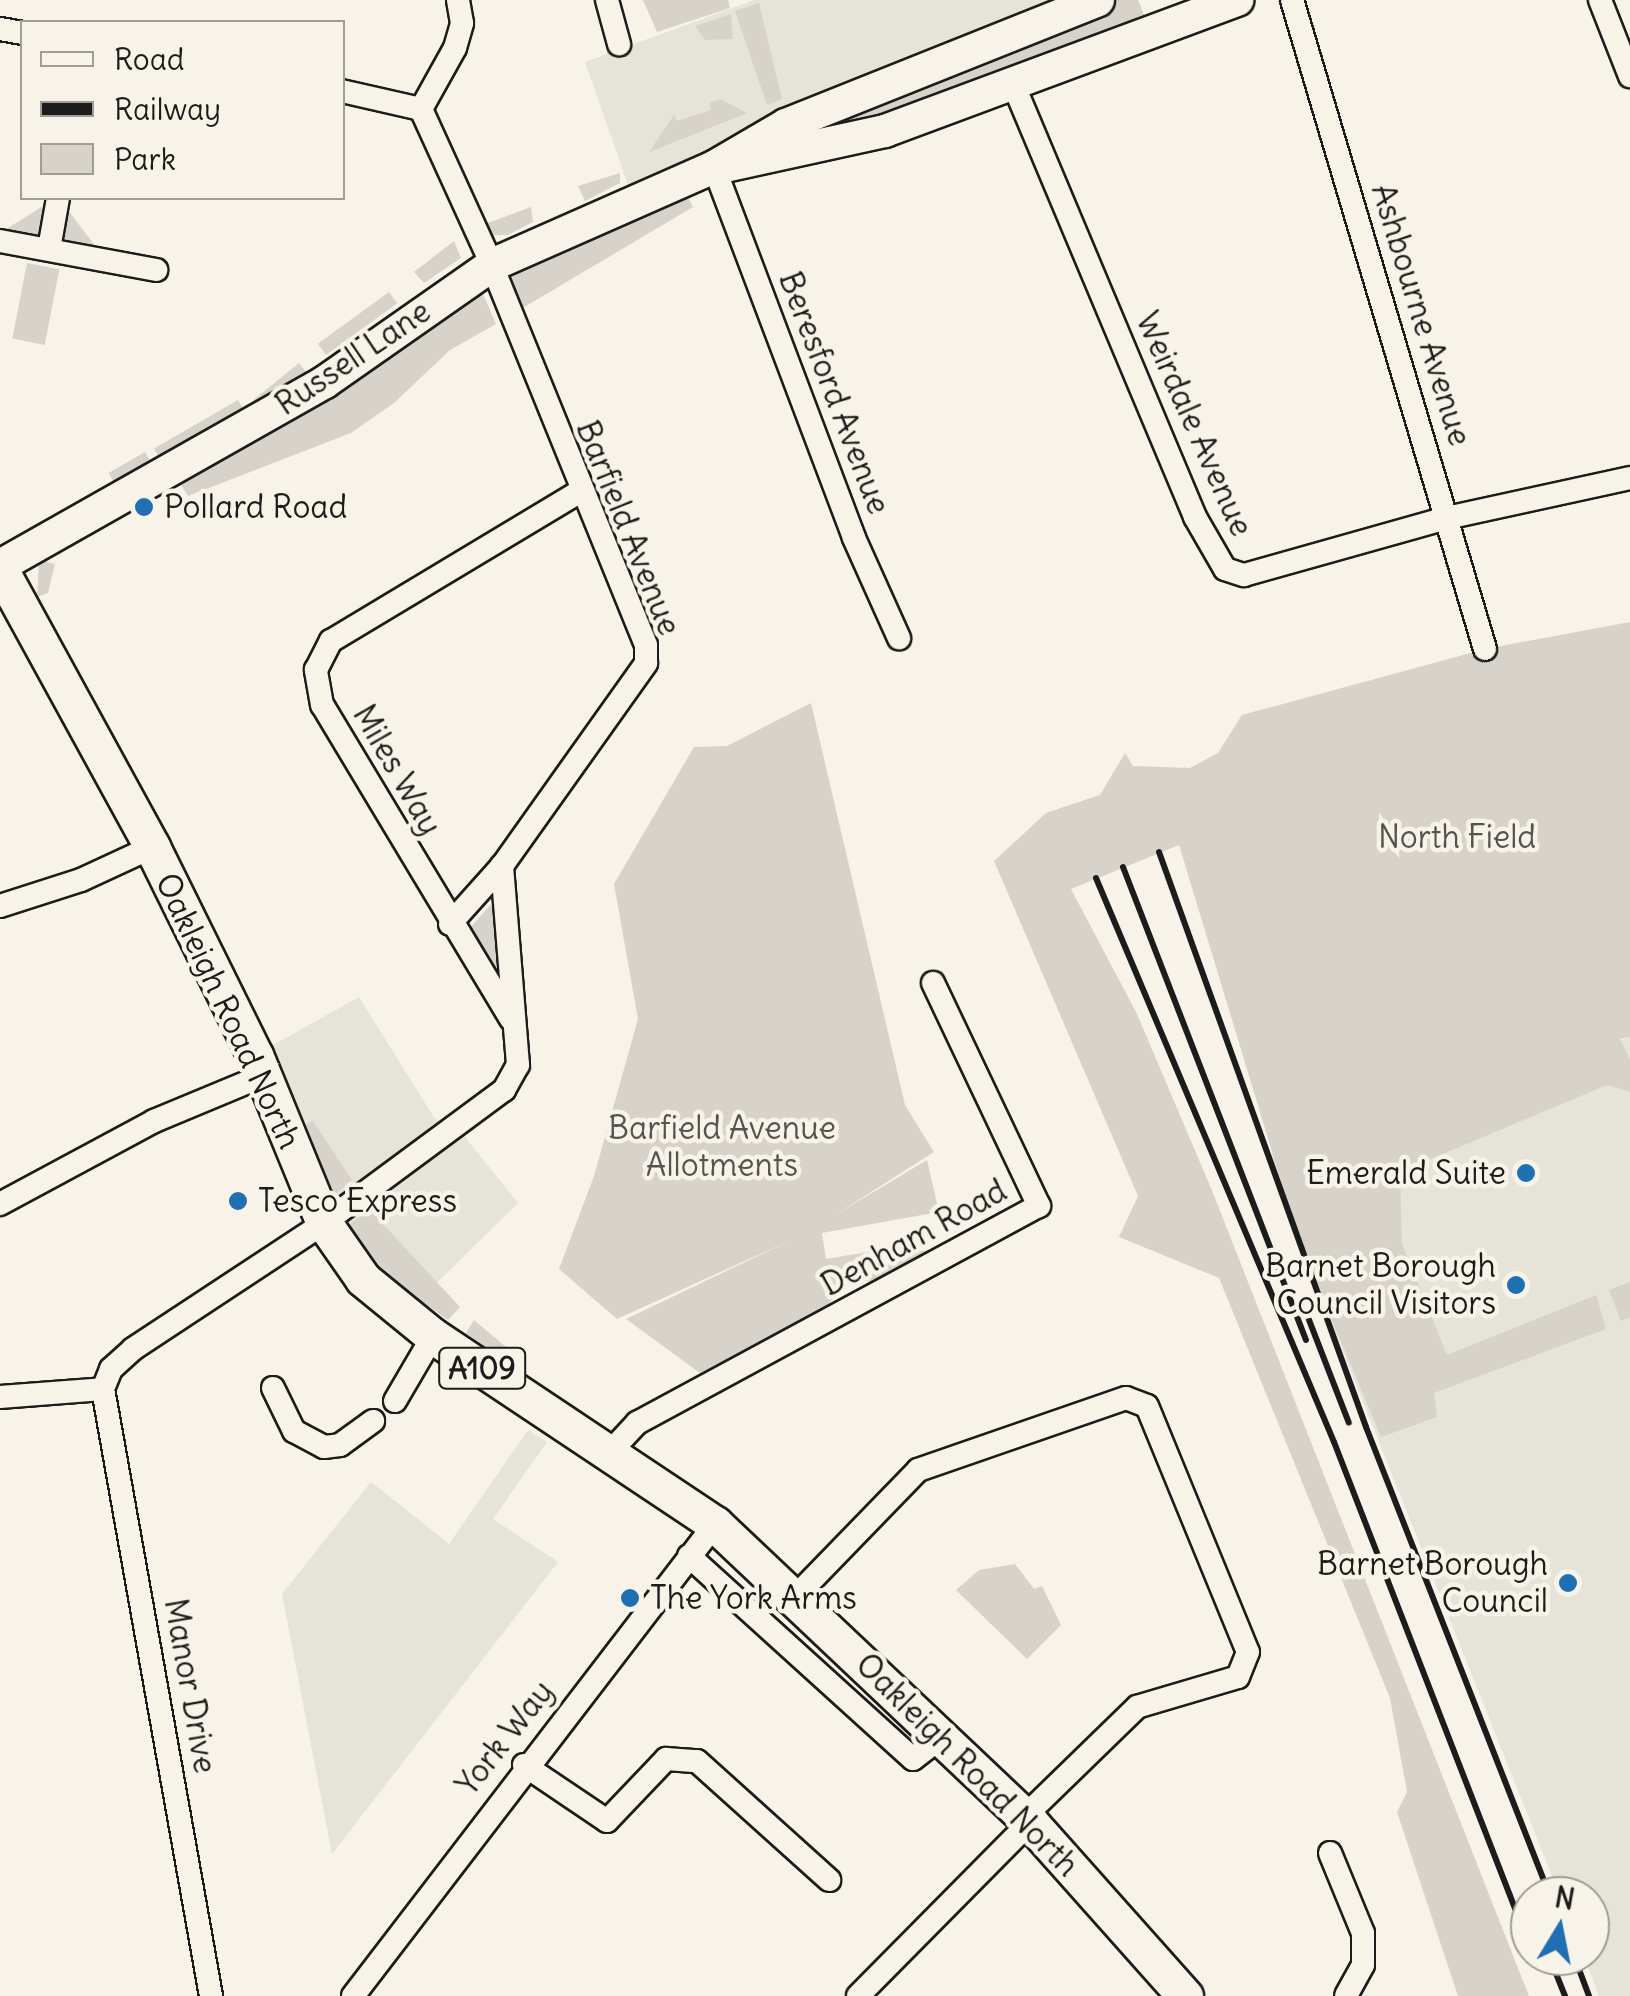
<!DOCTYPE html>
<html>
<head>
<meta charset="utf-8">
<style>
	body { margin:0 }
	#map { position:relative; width:1630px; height:1996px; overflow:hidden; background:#f7f3e8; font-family:Delius,sans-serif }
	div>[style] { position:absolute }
	.built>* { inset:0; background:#e6e3d9 }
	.green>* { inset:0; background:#d7d3cb; transform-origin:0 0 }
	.roads { filter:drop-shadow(2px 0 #1c1c1c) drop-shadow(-2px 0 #1c1c1c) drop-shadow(0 2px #1c1c1c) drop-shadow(0 -2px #1c1c1c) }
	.minor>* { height:22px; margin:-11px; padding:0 11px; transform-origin:11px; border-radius:11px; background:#f7f3e8 }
	.secondary>* { height:32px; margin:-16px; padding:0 16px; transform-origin:16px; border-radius:16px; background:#f7f3e8 }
	.primary>* { height:35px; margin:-17.5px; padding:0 17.5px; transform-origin:17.5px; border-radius:17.5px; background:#f7f3e8 }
	.rail>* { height:6px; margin:-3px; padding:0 3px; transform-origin:3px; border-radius:3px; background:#1c1c1c }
	.dots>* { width:28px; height:28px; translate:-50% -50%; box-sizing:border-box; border:5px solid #f7f3e8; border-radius:50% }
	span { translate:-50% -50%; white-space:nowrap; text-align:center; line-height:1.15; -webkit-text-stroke:9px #f7f3e8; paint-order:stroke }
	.shield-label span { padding:2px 8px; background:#f7f3e8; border:2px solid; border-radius:8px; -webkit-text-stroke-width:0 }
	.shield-label { font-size:30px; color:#1c1c1c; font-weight:700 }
	.street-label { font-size:32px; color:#1c1c1c }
	.poi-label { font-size:32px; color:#1c1c1c }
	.left { translate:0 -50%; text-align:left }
	.right { translate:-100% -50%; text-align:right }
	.park-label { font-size:32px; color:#545351 }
	.legend { position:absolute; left:20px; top:20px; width:325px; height:180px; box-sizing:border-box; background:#f7f3e8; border:2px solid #9f9d96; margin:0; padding:12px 18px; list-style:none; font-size:30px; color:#1c1c1c }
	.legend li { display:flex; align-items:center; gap:20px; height:50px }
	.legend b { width:50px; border:2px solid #9f9d96 }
	.north { position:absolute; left:1510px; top:1876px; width:100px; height:100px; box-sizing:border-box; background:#f7f3e8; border:2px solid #9f9d96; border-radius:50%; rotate:10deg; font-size:28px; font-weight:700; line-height:40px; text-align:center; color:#1c1c1c }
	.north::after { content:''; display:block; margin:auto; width:35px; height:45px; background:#1f6fb2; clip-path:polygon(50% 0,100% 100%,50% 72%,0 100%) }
</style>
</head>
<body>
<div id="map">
	<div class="built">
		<i style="clip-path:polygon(754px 0,1084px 0,632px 196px,585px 62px)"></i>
		<i style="clip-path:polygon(359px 997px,435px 1119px,456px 1126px,518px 1203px,406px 1313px,363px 1279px,255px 1055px)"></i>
		<i style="clip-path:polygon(1630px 1037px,1630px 1996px,1599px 1996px,1584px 1956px,1590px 1956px,1590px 1896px,1560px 1896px,1300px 1244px,1271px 1154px)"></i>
		<i style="clip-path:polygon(528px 1430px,547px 1442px,493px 1519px,558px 1562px,332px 1854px,282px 1594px,371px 1482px,449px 1544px)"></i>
	</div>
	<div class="green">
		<i style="clip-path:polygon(643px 0,728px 0,730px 8px,657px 32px)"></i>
		<i style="clip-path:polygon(1112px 0,1138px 0,1145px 17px,863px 125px,805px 140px,801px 124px)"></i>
		<i style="clip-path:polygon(759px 3px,782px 99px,767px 105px,735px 11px)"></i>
		<i style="clip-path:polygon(731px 14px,733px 39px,705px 40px,695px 26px)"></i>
		<i style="clip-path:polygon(720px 99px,747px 113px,649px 152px,674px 115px,677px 121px,711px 110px,709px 103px)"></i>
		<i style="clip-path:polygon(620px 173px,620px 183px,585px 201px,578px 186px)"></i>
		<i style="clip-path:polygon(687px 196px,693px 207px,521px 309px,507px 270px)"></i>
		<i style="clip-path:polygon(48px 203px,37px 238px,0 238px,8px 228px)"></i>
		<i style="clip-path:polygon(64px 205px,96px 247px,149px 257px,141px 264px,63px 244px)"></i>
		<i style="clip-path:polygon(531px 207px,533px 222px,508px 235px,489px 235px,485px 224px)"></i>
		<i style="clip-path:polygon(454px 241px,461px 258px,424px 283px,414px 272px)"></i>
		<i style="left:27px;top:263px;width:33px;height:77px;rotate:11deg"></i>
		<i style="clip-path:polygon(479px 285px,496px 324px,450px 350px,394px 403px,351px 433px,188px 496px,179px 482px,271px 432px)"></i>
		<i style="left:389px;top:292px;width:14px;height:88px;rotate:54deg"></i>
		<i style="left:299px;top:363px;width:13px;height:59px;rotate:51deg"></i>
		<i style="left:238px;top:400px;width:14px;height:97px;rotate:60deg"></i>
		<i style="left:145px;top:452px;width:14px;height:42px;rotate:60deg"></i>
		<i style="clip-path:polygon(39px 560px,55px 564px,48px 593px,37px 597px)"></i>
		<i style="clip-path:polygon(1630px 622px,1630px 1037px,1620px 1039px,1630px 1060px,1630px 1092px,1607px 1085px,1400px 1172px,1402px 1244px,1447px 1355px,1596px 1295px,1606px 1329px,1434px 1393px,1437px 1417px,1381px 1437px,1300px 1244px,1179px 845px,1071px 889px,1137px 1014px,1211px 1188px,1529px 1996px,1458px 1996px,1397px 1812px,1407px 1792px,1390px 1698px,1219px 1278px,1119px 1237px,1138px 1196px,994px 861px,1046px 813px,1100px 795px,1125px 753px,1133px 766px,1190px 768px,1218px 753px,1242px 715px,1485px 649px)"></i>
		<i style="clip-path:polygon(811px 703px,905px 1105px,934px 1152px,835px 1215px,927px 1160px,939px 1212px,822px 1233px,826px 1259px,909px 1245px,910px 1252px,936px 1250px,878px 1283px,847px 1278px,825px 1309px,700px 1373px,626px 1319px,791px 1240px,617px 1319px,559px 1269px,594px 1176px,638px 1019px,614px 884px,694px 747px,727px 746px)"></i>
		<i style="clip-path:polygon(492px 903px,498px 936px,501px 983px,469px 929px)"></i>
		<i style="clip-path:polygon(313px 1121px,352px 1180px,333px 1196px,301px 1127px)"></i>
		<i style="clip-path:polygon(369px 1209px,460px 1307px,448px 1320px,379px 1270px,352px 1238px,349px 1225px)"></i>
		<i style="clip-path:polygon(1630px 1282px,1630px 1317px,1621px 1321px,1609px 1290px)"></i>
		<i style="clip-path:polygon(474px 1320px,506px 1347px,497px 1355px,466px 1333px)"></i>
		<i style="clip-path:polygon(1015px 1564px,1034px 1589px,1042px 1586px,1061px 1625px,1027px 1659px,956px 1590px,979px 1570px)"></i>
	</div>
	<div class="roads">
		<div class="minor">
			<i style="left:607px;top:0;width:46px;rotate:74.7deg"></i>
			<i style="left:1292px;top:0;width:677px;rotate:73.44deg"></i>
			<i style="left:1600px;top:0;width:82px;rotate:68.5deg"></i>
			<i style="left:0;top:29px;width:22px;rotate:10deg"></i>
			<i style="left:1014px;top:86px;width:467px;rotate:67.2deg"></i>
			<i style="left:1195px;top:517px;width:60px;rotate:60deg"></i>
			<i style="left:1225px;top:569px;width:20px;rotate:18deg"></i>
			<i style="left:1244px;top:575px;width:211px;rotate:-15.7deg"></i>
			<i style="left:1447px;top:518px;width:187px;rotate:-12.3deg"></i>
			<i style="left:421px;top:109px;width:70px;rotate:-60.9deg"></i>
			<i style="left:455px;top:48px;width:26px;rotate:-74deg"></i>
			<i style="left:462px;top:23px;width:23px;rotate:-100deg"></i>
			<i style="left:714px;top:167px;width:397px;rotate:69.3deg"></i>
			<i style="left:854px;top:538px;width:110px;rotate:65.8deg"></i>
			<i style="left:0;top:241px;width:159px;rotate:10.5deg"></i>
			<i style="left:49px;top:249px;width:52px;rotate:-80deg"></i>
			<i style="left:0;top:906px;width:85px;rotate:-17.8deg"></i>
			<i style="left:81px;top:880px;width:78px;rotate:-24.9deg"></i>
			<i style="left:450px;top:924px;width:78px;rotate:-48.1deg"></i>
			<i style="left:511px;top:1019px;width:366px;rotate:-121deg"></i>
			<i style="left:322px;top:705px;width:36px;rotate:-100deg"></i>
			<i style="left:316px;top:670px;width:33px;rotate:-63deg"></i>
			<i style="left:331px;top:641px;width:289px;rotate:-31deg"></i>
			<i style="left:0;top:1204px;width:175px;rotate:-28.3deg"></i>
			<i style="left:154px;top:1121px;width:117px;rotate:-22.6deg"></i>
			<i style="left:273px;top:1388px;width:48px;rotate:64deg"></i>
			<i style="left:294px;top:1431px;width:34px;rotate:28deg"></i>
			<i style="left:324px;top:1447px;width:16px;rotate:-7deg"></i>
			<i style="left:340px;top:1445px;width:41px;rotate:-36deg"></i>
			<i style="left:103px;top:1389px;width:617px;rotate:79.91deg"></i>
			<i style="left:0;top:1397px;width:103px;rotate:-4.4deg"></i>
			<i style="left:103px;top:1389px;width:22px;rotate:-68deg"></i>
			<i style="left:111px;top:1369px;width:30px;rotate:-42deg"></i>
			<i style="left:133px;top:1349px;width:229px;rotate:-33.4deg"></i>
			<i style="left:324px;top:1223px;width:224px;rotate:-36.5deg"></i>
			<i style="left:504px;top:1090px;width:29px;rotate:-61deg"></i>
			<i style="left:518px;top:1065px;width:200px;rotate:-94.6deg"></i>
			<i style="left:502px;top:866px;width:249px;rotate:-54.6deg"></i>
			<i style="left:646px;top:663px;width:18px;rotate:-90deg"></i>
			<i style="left:646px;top:645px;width:410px;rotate:-112.1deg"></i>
			<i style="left:492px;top:265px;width:171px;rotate:-114.5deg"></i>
			<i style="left:421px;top:109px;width:81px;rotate:-167.2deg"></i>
			<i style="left:395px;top:1401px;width:75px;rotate:-59.7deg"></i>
			<i style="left:610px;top:1452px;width:40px;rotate:-47deg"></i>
			<i style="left:637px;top:1423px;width:457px;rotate:-28.4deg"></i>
			<i style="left:1039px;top:1206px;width:247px;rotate:-115.4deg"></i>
			<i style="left:689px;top:1556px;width:302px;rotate:42.2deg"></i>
			<i style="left:913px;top:1759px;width:37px;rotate:-38deg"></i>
			<i style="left:797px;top:1595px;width:174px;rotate:-45.9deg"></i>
			<i style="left:918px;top:1470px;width:220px;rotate:-19.1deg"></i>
			<i style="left:1126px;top:1398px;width:22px;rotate:21deg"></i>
			<i style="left:1147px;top:1406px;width:266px;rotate:67.7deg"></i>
			<i style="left:1248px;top:1652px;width:27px;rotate:112deg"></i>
			<i style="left:1238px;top:1677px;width:105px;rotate:163.5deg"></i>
			<i style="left:1137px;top:1707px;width:158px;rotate:135.8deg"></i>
			<i style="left:524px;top:1765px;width:100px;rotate:34deg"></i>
			<i style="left:607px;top:1821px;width:86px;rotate:-46.4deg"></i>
			<i style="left:666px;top:1759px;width:31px;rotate:4deg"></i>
			<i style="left:697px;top:1761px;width:178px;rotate:42deg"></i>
			<i style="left:1330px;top:1853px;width:87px;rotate:67.6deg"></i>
			<i style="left:1363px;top:1933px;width:32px;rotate:90deg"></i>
			<i style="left:1363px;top:1965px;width:35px;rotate:119deg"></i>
			<i style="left:353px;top:1996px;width:595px;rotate:-52.51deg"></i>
			<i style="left:858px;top:1996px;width:245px;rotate:-45.3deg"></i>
		</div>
		<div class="secondary">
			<i style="left:729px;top:165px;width:160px;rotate:-12.3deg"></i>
			<i style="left:885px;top:131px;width:376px;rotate:-20.4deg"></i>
			<i style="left:0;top:566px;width:373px;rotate:-29.5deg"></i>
			<i style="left:325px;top:382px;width:204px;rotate:-35deg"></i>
			<i style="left:492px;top:265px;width:243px;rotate:-23.8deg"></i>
			<i style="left:714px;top:167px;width:83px;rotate:-30.3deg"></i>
			<i style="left:786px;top:125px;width:336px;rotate:-21.8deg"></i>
		</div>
		<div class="primary">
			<i style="left:0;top:569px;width:317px;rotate:61.3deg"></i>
			<i style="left:152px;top:847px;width:232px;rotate:63.7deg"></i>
			<i style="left:255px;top:1055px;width:182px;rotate:67.7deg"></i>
			<i style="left:324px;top:1223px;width:68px;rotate:55.1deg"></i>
			<i style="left:363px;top:1279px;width:90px;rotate:39.2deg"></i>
			<i style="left:433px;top:1336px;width:339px;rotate:33.7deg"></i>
			<i style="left:715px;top:1524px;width:434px;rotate:43.4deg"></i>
			<i style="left:1030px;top:1822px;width:233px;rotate:48.3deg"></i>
		</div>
	</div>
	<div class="rail">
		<i style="left:1159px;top:852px;width:611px;rotate:70.2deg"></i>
		<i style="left:1366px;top:1427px;width:504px;rotate:68.58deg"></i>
		<i style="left:1123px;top:867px;width:507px;rotate:68.85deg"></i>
		<i style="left:1096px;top:878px;width:612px;rotate:67.12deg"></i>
		<i style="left:1334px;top:1442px;width:542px;rotate:68.79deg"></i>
		<i style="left:1309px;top:1320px;width:110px;rotate:68.8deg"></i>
		<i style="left:1549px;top:1956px;width:43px;rotate:68.2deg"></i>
		<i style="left:1574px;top:1956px;width:43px;rotate:69.4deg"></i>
	</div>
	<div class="dots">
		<i style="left:144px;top:507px;background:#1f6fb2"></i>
		<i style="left:1526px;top:1173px;background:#1f6fb2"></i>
		<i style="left:238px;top:1201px;background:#1f6fb2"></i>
		<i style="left:1516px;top:1285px;background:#1f6fb2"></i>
		<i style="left:1568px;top:1583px;background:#1f6fb2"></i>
		<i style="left:630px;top:1598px;background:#1f6fb2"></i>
	</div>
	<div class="shield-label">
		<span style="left:482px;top:1368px">A109</span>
	</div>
	<div class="street-label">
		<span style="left:1421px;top:315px;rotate:73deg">Ashbourne Avenue</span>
		<span style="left:353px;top:358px;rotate:-34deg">Russell Lane</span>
		<span style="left:834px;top:393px;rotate:69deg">Beresford Avenue</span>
		<span style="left:1194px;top:424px;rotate:66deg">Weirdale Avenue</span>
		<span style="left:628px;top:528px;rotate:68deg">Barfield Avenue</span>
		<span style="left:397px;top:770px;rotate:60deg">Miles Way</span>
		<span style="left:228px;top:1011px;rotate:65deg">Oakleigh Road North</span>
		<span style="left:914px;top:1238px;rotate:-29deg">Denham Road</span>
		<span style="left:190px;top:1686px;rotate:80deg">Manor Drive</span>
		<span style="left:505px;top:1738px;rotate:-52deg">York Way</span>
		<span style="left:967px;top:1765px;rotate:45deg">Oakleigh Road North</span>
	</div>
	<div class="poi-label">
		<span class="left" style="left:164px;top:507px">Pollard Road</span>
		<span class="right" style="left:1506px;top:1173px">Emerald Suite</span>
		<span class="left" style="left:258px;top:1201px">Tesco Express</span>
		<span class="right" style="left:1496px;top:1285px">Barnet Borough<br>Council Visitors</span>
		<span class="right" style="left:1548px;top:1583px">Barnet Borough<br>Council</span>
		<span class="left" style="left:650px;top:1598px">The York Arms</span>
	</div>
	<div class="park-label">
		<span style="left:1457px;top:837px">North Field</span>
		<span style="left:722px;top:1147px">Barfield Avenue<br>Allotments</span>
	</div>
	<ul class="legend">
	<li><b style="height:12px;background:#f7f3e8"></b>Road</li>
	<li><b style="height:12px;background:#1c1c1c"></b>Railway</li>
	<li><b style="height:28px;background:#d7d3cb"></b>Park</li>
	</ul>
	<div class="north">N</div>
</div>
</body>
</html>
